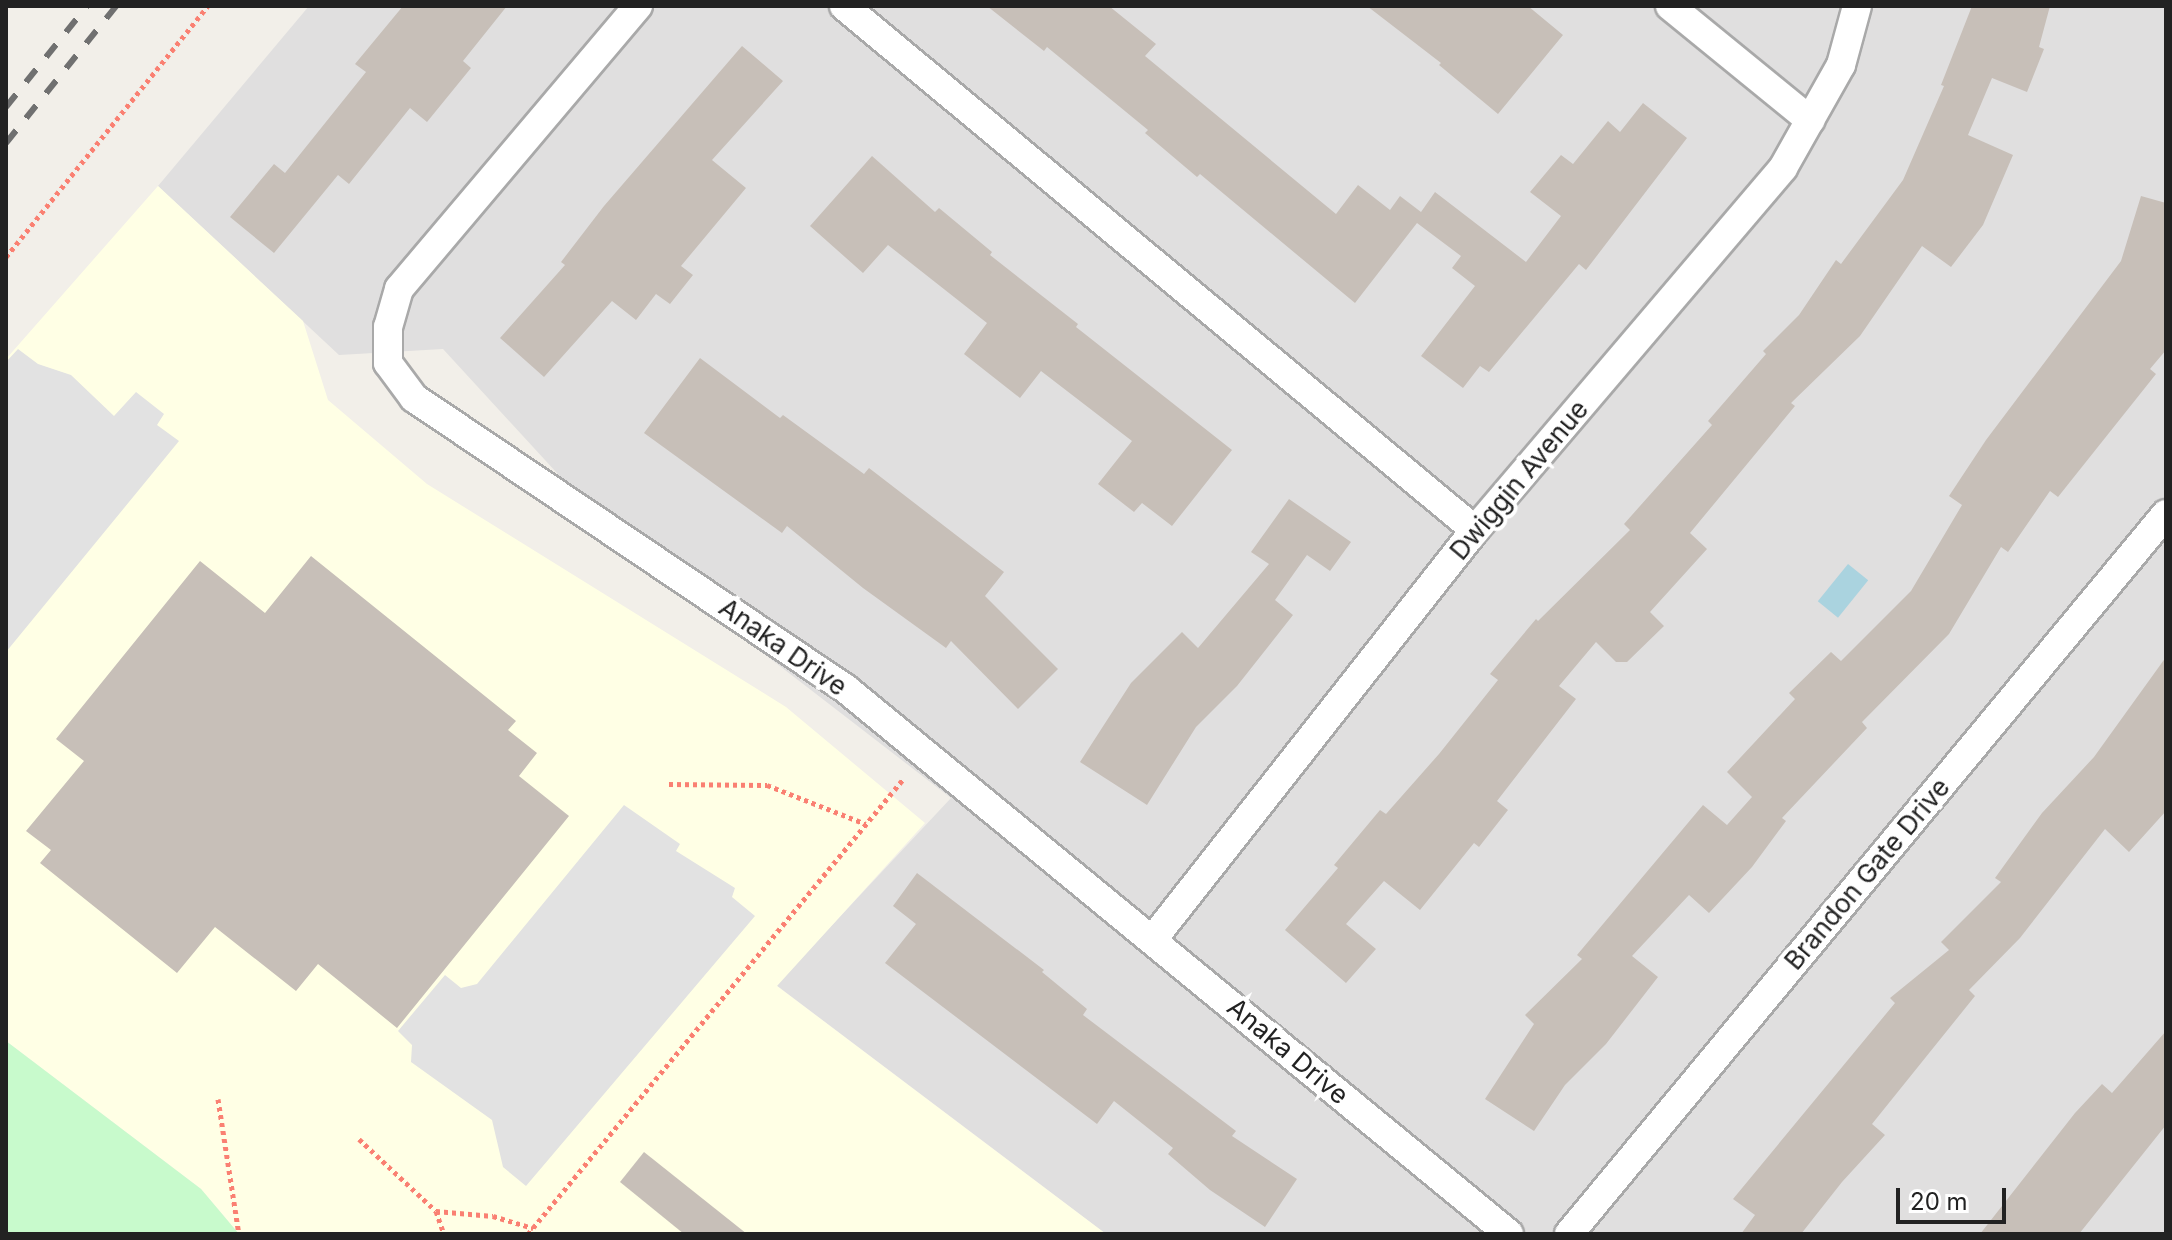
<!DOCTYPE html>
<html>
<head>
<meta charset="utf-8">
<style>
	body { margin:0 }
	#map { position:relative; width:2172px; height:1240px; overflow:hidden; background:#f2efe9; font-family:Inter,sans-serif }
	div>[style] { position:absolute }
	.residential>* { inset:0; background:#e0dfdf }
	.education>* { inset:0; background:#ffffe5 }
	.park>* { inset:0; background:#c8facc }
	.parking>* { inset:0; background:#e2e2e2 }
	.water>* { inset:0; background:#aad3df; transform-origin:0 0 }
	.building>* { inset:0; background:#c7bfb8 }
	.path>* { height:5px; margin-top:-2.5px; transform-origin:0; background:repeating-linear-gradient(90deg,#fa8072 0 4px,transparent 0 8px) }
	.roads { filter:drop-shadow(2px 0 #a9a9a9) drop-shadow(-2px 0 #a9a9a9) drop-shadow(0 2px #a9a9a9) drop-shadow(0 -2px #a9a9a9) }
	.street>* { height:28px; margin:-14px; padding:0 14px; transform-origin:14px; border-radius:14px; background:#fff }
	.rail>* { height:6px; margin-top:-3px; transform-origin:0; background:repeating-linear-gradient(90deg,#707070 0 16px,transparent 0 32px) }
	span { translate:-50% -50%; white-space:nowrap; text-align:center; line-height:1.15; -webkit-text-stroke:8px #fff; paint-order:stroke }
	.street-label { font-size:26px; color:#222 }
	.frame { position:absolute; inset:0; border:8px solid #222; pointer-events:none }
	.scale { position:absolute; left:1896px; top:1188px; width:110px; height:36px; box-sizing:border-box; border:4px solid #222; border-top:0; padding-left:10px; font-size:24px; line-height:28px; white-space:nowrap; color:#222; -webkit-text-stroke:6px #fff; paint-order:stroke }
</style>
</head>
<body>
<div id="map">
	<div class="residential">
		<i style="clip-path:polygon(309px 6px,2166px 6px,2166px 1234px,1106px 1234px,776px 985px,951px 798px,624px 546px,443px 349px,339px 355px,158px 186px)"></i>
	</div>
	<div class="education">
		<i style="clip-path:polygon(158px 186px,303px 321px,328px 400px,427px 484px,786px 707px,925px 823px,777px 986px,1106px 1234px,239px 1234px,201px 1189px,6px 1041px,6px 359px)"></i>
	</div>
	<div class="park">
		<i style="clip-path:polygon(6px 1041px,201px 1189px,239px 1234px,6px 1234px)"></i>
	</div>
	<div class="parking">
		<i style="clip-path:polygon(18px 349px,38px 364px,71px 375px,114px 416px,136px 392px,164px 414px,157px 425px,179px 441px,6px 652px,6px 362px)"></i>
		<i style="clip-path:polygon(624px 805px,680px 844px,676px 851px,735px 888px,732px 897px,755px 916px,526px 1186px,503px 1167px,492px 1120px,411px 1062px,412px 1045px,398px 1031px,445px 975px,461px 988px,477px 984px)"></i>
	</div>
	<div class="water">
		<i style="left:1848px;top:564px;width:26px;height:48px;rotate:39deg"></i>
	</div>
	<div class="building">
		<i style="clip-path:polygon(403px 6px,507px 6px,463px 61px,471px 68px,427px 122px,410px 108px,349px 184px,338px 175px,274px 253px,230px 217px,274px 164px,285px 173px,366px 72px,355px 64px)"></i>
		<i style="clip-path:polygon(987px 6px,1109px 6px,1156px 44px,1145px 56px,1336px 214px,1358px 185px,1390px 210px,1400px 196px,1421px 212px,1435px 192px,1526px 262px,1561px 216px,1530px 192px,1561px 155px,1573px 164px,1608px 121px,1620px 132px,1643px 103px,1687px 138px,1586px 270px,1579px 264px,1489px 372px,1480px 366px,1463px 388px,1421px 356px,1475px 286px,1452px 268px,1461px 256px,1417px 223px,1355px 303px,1200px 174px,1197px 177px,1145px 133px,1148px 130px,1047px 47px,1044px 51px)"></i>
		<i style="clip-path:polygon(1367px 6px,1528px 6px,1563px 35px,1498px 114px,1439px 65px,1441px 63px)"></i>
		<i style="clip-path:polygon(1972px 6px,2050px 6px,2039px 47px,2044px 49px,2027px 92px,1992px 78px,1968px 135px,2013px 155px,1983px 225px,1951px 267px,1922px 246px,1860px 336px,1791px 403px,1795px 406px,1690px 533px,1707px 549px,1650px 612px,1664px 626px,1627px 662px,1616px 662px,1596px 642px,1559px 686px,1576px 699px,1497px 801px,1508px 810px,1479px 847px,1474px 843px,1420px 910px,1384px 881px,1346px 924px,1376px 949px,1346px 983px,1285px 930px,1338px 868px,1334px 865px,1380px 810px,1386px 814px,1439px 754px,1498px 680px,1490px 674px,1536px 619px,1538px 621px,1630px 530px,1624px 524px,1712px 425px,1708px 421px,1766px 354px,1763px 351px,1799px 315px,1836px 260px,1841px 264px,1903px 180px,1944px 86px,1941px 85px)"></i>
		<i style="clip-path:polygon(742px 46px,783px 81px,712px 160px,746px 188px,681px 266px,693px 275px,670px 304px,656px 294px,636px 320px,612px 301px,544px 377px,500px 338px,565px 265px,561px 262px,604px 206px)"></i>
		<i style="clip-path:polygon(872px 156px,935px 212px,939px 208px,992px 252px,990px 255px,1078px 324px,1076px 327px,1232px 450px,1172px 526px,1142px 503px,1134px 512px,1098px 484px,1132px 441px,1041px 371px,1020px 398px,964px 354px,987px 323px,888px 245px,863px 273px,810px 226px)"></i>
		<i style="clip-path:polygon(2141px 196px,2166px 203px,2166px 350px,2150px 369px,2156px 374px,2058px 497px,2050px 491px,2008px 552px,2001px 547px,1949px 634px,1862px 722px,1867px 728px,1782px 818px,1786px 821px,1752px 867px,1709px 913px,1689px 895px,1632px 956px,1658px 977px,1606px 1044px,1565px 1085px,1534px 1131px,1485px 1099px,1534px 1024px,1525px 1015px,1582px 959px,1577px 955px,1703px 805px,1727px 825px,1752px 797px,1727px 772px,1795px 699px,1789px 693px,1831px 652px,1841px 661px,1911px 591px,1962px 505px,1949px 496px,1986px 440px,2121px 261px)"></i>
		<i style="clip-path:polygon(700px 358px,780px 418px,783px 415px,864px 474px,869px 468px,1004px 572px,985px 596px,1058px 669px,1018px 709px,951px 641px,946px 648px,863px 588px,787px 526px,782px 533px,644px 433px)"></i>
		<i style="clip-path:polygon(1289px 499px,1351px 542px,1330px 571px,1307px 555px,1275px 600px,1293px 615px,1237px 686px,1196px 727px,1147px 805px,1080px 762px,1131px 683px,1182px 632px,1198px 648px,1269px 564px,1251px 552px)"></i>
		<i style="clip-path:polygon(311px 556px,516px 721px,508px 730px,537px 753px,519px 776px,569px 816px,397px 1028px,318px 964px,296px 991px,215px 927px,177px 973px,40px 863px,51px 850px,26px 831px,84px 761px,56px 739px,200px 561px,265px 613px)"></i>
		<i style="clip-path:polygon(2166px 657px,2166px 811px,2129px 852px,2105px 829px,2020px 938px,1969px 990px,1975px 996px,1872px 1124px,1885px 1135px,1842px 1182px,1801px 1234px,1741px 1234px,1755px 1215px,1733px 1199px,1895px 1003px,1890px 998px,1949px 950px,1941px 942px,2001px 882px,1995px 878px,2042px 813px,2094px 757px)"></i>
		<i style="clip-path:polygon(917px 873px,1044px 970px,1042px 972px,1087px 1009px,1083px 1015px,1236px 1131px,1232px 1136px,1297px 1179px,1265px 1227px,1210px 1190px,1168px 1154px,1173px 1148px,1114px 1101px,1097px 1124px,885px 963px,916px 924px,893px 906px)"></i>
		<i style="clip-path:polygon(2166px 1031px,2166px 1125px,2079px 1234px,1980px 1234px,2075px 1113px,2102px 1084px,2112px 1093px)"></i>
		<i style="clip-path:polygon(644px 1152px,747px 1234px,684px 1234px,620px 1182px)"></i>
	</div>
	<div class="path">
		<i style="left:6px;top:257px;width:322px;rotate:-51.2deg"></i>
		<i style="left:669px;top:784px;width:98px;rotate:0.6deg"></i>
		<i style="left:767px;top:785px;width:106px;rotate:21.5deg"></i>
		<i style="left:218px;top:1099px;width:137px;rotate:81.2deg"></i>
		<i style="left:359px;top:1139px;width:105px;rotate:43.1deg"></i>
		<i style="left:436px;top:1211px;width:24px;rotate:71deg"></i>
		<i style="left:436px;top:1211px;width:57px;rotate:5deg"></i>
		<i style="left:493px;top:1216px;width:42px;rotate:16.7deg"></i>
		<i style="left:528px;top:1234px;width:591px;rotate:-50.49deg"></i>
	</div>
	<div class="roads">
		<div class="street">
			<i style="left:638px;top:6px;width:370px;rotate:130.2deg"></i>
			<i style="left:399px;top:289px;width:40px;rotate:106deg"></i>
			<i style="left:388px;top:327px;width:36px;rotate:90deg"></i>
			<i style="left:388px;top:363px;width:44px;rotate:53.4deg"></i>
			<i style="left:414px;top:398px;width:521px;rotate:33.96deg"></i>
			<i style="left:846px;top:689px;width:858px;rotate:39.42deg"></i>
			<i style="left:844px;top:6px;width:820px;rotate:39.71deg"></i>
			<i style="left:1670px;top:6px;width:181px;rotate:39.2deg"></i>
			<i style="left:1153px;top:939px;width:521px;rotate:-51.79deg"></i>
			<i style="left:1475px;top:530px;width:475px;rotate:-49.6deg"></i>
			<i style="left:1783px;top:168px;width:118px;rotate:-60.6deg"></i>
			<i style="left:1841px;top:65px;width:61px;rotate:-74.8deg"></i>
			<i style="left:1569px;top:1234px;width:935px;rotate:-50.34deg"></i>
		</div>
	</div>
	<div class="rail">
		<i style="left:6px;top:107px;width:129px;rotate:-51.3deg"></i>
		<i style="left:6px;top:143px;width:176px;rotate:-51.2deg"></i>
	</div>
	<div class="street-label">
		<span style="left:1519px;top:480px;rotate:-50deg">Dwiggin Avenue</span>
		<span style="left:783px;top:647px;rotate:35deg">Anaka Drive</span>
		<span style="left:1867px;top:874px;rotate:-50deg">Brandon Gate Drive</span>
		<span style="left:1288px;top:1051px;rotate:40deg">Anaka Drive</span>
	</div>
	<div class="frame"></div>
	<div class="scale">20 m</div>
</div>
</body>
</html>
